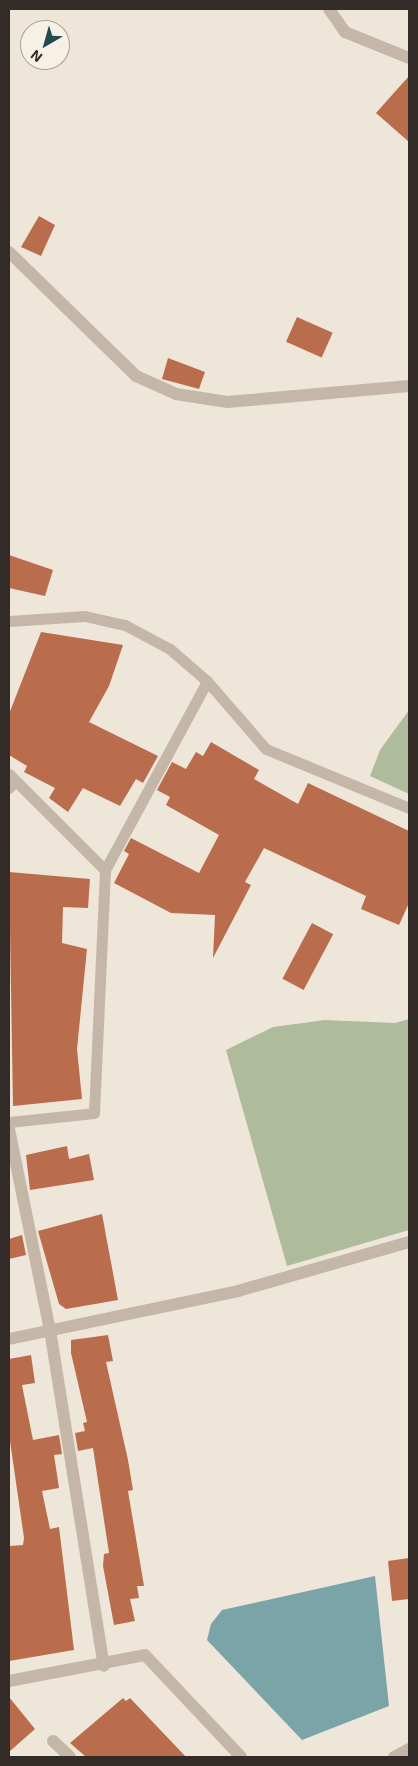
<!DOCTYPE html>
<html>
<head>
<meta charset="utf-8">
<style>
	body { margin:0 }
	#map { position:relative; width:418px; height:1766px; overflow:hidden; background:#eee6d9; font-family:"Exo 2",sans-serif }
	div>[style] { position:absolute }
	.green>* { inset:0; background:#afbc9b }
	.water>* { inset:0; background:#7ba4a9 }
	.building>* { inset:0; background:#ba6d4c; transform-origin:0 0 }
	.service>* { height:11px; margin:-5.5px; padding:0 5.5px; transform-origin:5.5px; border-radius:5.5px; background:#c5b7a7 }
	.minor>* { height:12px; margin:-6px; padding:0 6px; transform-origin:6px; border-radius:6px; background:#c5b7a7 }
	span { translate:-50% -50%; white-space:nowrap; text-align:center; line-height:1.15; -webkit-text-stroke:4.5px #f7f0e5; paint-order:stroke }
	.frame { position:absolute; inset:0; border:10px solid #322b27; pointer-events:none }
	.north { position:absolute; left:20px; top:20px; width:50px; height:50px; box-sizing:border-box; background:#f7f0e5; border:1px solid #a8a199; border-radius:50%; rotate:218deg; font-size:14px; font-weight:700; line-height:20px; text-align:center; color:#322b27 }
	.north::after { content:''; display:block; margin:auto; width:18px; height:22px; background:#204950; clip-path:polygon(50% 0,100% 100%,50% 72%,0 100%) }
</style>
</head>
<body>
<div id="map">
	<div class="green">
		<i style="clip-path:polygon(409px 710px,409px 794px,370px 776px,380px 750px)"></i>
		<i style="clip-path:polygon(409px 1019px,409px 1230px,287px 1266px,226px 1050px,273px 1027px,325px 1020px,395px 1023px)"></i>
	</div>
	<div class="water">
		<i style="clip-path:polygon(375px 1576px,389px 1706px,302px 1740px,207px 1640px,211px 1624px,222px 1610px)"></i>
	</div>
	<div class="building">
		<i style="clip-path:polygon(409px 76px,409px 142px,376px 113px)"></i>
		<i style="clip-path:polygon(39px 216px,55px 225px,41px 256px,21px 247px)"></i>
		<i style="left:297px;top:317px;width:39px;height:27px;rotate:24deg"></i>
		<i style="clip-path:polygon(168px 358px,205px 372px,199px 389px,162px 379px)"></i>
		<i style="clip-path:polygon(9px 555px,53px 570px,45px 596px,9px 588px)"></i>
		<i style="clip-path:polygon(41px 632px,123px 645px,109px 686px,89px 722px,158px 756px,143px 783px,136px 779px,120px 806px,83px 788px,68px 812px,49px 798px,55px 788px,24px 772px,27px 766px,9px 755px,9px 714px)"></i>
		<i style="clip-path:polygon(211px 742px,259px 770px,254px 779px,298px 804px,308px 783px,409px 831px,409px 903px,399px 925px,361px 909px,366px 896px,264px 848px,245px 882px,251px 885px,213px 958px,215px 915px,171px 913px,114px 883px,129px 854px,124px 851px,131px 838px,199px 873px,219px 835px,166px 805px,170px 797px,157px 790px,172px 762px,186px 769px,196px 752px,203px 756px)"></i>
		<i style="clip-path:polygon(9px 872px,90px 879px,88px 908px,63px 907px,62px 943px,87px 949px,77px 1049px,82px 1099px,13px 1106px)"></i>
		<i style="left:312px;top:923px;width:24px;height:63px;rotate:28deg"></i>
		<i style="clip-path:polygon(67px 1146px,69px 1159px,89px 1154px,94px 1180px,30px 1190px,26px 1155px)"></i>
		<i style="clip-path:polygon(102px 1214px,118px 1300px,66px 1309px,59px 1304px,38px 1231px)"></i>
		<i style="clip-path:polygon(22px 1235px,26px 1255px,9px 1259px,9px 1239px)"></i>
		<i style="clip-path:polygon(108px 1335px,113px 1361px,106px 1362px,128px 1460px,133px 1490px,128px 1491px,144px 1586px,137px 1586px,139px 1598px,130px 1599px,135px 1621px,114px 1625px,103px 1566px,104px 1554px,109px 1553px,93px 1448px,78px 1451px,75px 1433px,85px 1431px,83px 1423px,87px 1422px,71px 1353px,71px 1340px)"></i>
		<i style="clip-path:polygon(31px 1355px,35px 1383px,22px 1385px,33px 1440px,59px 1435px,62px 1454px,54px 1455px,59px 1488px,42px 1491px,50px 1529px,59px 1527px,74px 1650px,9px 1661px,9px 1546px,23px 1545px,24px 1538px,9px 1434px,9px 1359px)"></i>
		<i style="clip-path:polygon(409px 1558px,409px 1599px,392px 1601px,388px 1561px)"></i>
		<i style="clip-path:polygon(9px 1697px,35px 1729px,9px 1752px)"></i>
		<i style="clip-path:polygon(123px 1698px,126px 1701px,130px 1698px,186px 1757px,86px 1757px,70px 1743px)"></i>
	</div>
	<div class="service">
		<i style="left:9px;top:621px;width:76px;rotate:-3.8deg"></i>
		<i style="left:85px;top:616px;width:41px;rotate:12.7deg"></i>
		<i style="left:125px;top:625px;width:51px;rotate:28.1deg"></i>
		<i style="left:170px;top:649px;width:49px;rotate:40.9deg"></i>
		<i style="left:207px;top:681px;width:90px;rotate:49.1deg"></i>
		<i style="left:266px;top:749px;width:155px;rotate:22.4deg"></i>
		<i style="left:9px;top:774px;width:136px;rotate:45deg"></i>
		<i style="left:9px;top:1122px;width:85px;rotate:-6deg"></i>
		<i style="left:94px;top:1113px;width:243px;rotate:-87.4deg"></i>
		<i style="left:105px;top:870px;width:215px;rotate:-61.6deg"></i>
	</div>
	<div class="minor">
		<i style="left:329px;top:9px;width:28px;rotate:55deg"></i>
		<i style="left:345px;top:32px;width:69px;rotate:22.1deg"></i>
		<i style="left:9px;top:252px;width:177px;rotate:44.3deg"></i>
		<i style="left:136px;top:376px;width:44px;rotate:24.2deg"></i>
		<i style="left:176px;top:394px;width:52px;rotate:8.9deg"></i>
		<i style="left:227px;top:402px;width:183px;rotate:-5deg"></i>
		<i style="left:9px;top:788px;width:9px;rotate:-49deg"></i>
		<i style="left:9px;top:1129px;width:205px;rotate:78.5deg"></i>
		<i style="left:50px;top:1330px;width:340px;rotate:80.9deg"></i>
		<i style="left:9px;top:1339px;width:234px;rotate:-11.8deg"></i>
		<i style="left:238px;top:1291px;width:178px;rotate:-16deg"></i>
		<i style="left:9px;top:1681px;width:138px;rotate:-10.8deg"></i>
		<i style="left:145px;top:1655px;width:140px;rotate:46.7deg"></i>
		<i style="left:53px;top:1741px;width:23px;rotate:43deg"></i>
		<i style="left:394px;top:1757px;width:17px;rotate:-28deg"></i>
	</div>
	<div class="frame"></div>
	<div class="north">N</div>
</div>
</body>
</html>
